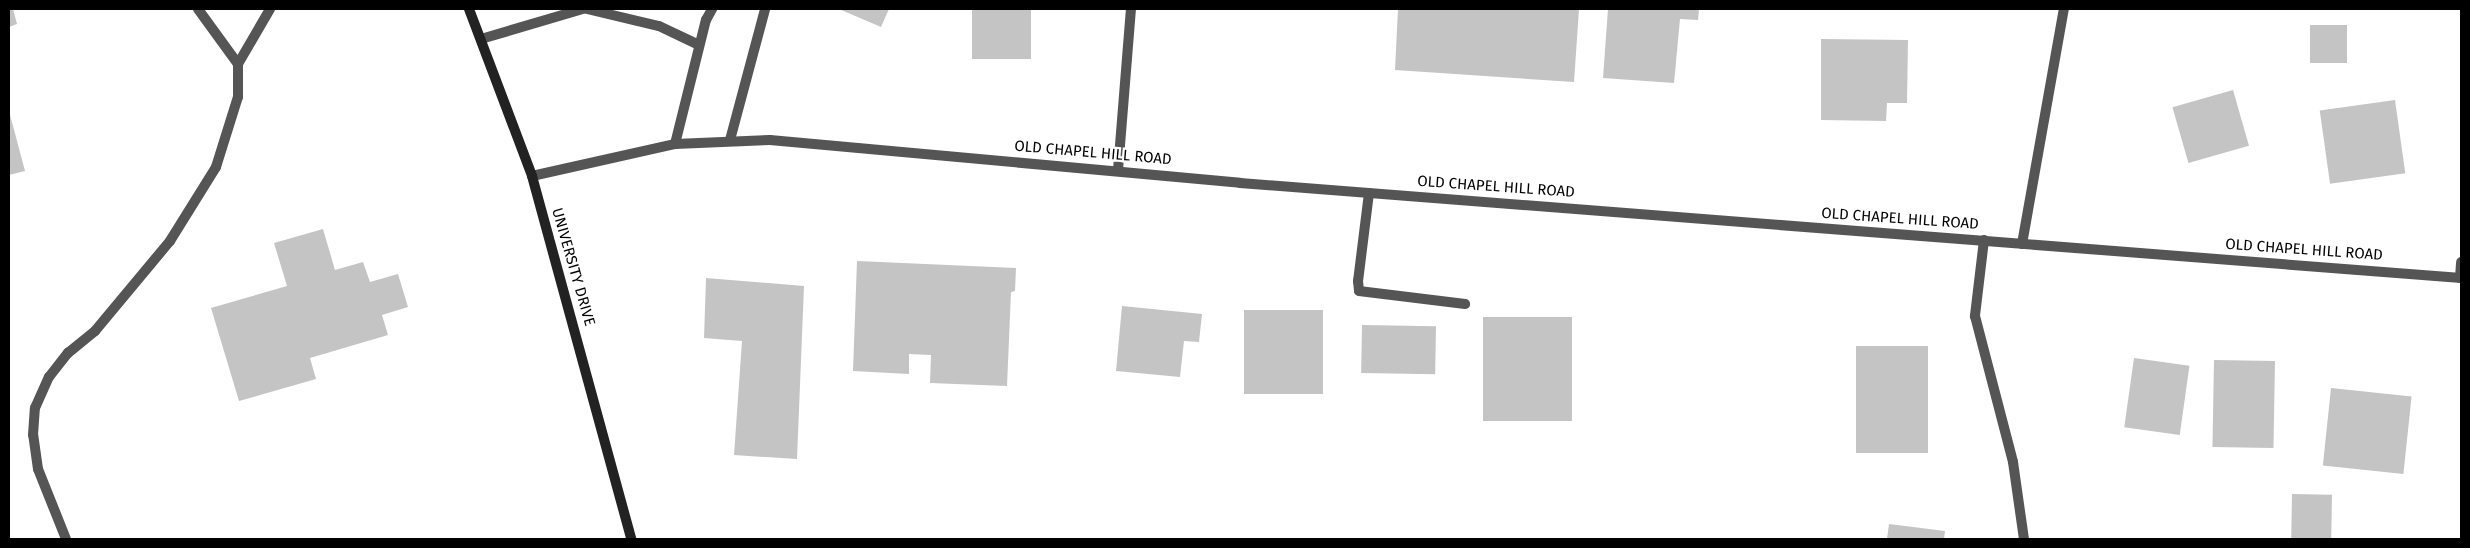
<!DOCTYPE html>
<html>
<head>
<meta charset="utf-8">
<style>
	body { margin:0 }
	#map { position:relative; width:2470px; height:548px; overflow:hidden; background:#fff; font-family:"Fira Sans",sans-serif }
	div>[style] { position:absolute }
	.building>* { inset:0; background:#c4c4c4; transform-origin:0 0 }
	.service>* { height:10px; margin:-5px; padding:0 5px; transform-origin:5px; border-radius:5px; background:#555 }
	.minor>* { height:10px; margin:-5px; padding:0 5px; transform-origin:5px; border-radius:5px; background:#555 }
	.secondary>* { height:10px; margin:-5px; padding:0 5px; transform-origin:5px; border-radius:5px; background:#222 }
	span { translate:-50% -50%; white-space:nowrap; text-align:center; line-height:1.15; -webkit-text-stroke:4.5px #fff; paint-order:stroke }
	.street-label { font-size:15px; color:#000 }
	.frame { position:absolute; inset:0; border:10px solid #000; pointer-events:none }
</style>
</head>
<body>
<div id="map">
	<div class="building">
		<i style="clip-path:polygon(9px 9px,13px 9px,17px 24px,9px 27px)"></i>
		<i style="clip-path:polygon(839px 9px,889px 9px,881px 27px)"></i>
		<i style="left:972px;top:9px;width:59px;height:50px"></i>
		<i style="clip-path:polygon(1398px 9px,1579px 9px,1574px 82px,1395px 70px)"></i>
		<i style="clip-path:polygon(1608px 9px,1699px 9px,1698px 20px,1680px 19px,1674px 83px,1603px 78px)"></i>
		<i style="left:2310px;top:25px;width:37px;height:38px"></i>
		<i style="clip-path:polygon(1821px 39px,1908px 40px,1907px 103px,1887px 103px,1886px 121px,1821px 120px)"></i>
		<i style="left:2233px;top:90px;width:58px;height:63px;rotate:74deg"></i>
		<i style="left:2395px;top:100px;width:74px;height:76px;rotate:82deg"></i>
		<i style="clip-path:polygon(9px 111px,25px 171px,9px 175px)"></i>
		<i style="clip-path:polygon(323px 229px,335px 270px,363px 262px,370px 282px,398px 274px,408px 307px,382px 315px,388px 335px,310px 358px,316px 379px,239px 401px,211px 308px,287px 286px,274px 243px)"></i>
		<i style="clip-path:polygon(857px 261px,1016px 268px,1015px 291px,1011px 292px,1007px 386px,930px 383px,931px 355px,909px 354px,909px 374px,853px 371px)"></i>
		<i style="clip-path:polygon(706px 278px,804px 286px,797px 459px,734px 455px,742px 341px,704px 338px)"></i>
		<i style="clip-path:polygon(1122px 306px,1202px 314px,1199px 342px,1184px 341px,1180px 377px,1116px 371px)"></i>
		<i style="left:1244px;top:310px;width:79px;height:84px"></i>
		<i style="left:1572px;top:317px;width:104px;height:89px;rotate:90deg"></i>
		<i style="left:1362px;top:325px;width:74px;height:48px;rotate:1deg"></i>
		<i style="left:1856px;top:346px;width:72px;height:107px"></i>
		<i style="left:2134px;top:358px;width:56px;height:70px;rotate:8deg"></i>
		<i style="left:2214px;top:360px;width:61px;height:87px;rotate:1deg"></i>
		<i style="left:2331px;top:388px;width:81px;height:78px;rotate:6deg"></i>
		<i style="left:2292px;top:494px;width:40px;height:45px;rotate:1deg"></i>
		<i style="clip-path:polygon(1889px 524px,1945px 531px,1944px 539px,1887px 539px)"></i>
	</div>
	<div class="service">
		<i style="left:198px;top:9px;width:68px;rotate:54deg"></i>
		<i style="left:587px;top:9px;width:74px;rotate:13.3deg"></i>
		<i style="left:659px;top:26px;width:44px;rotate:25.4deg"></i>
		<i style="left:481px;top:39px;width:106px;rotate:-16.4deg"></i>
		<i style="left:730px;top:140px;width:136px;rotate:-75deg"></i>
		<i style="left:675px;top:144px;width:128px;rotate:-76deg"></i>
		<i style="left:706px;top:20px;width:13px;rotate:-61deg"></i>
		<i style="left:1118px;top:170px;width:162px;rotate:-85.4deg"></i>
		<i style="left:1369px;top:193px;width:89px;rotate:97.1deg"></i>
		<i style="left:1358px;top:281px;width:10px;rotate:84deg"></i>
		<i style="left:1359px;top:291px;width:107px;rotate:7deg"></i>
		<i style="left:1984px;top:240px;width:77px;rotate:96.8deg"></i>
		<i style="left:1975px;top:316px;width:151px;rotate:75.4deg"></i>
		<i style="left:2013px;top:462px;width:78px;rotate:81.9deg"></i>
		<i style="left:2022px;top:244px;width:239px;rotate:-79.9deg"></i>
		<i style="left:2460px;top:278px;width:16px;rotate:-86deg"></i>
		<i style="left:66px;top:539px;width:75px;rotate:-111.8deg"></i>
		<i style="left:38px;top:469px;width:34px;rotate:-98deg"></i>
		<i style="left:33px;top:435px;width:27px;rotate:-86deg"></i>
		<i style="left:35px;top:408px;width:34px;rotate:-66deg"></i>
		<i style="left:49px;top:377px;width:31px;rotate:-52deg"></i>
		<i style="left:68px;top:353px;width:35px;rotate:-39deg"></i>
		<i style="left:95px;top:331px;width:117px;rotate:-50.2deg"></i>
		<i style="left:170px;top:241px;width:87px;rotate:-58.1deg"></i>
		<i style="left:216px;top:167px;width:73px;rotate:-72.6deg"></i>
		<i style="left:238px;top:97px;width:33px;rotate:-90deg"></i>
		<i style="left:238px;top:64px;width:64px;rotate:-59.8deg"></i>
	</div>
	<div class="minor">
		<i style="left:532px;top:176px;width:147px;rotate:-12.6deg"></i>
		<i style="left:675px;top:144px;width:95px;rotate:-2.4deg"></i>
		<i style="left:770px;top:140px;width:472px;rotate:5.2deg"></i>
		<i style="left:1240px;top:183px;width:1225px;rotate:4.45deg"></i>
	</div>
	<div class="secondary">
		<i style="left:469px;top:9px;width:178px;rotate:69.3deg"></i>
		<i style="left:532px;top:176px;width:376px;rotate:74.7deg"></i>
	</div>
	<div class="street-label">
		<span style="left:1093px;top:153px;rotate:5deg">OLD CHAPEL HILL ROAD</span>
		<span style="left:1496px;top:187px;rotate:4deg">OLD CHAPEL HILL ROAD</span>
		<span style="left:1900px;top:219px;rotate:4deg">OLD CHAPEL HILL ROAD</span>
		<span style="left:2304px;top:250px;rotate:4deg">OLD CHAPEL HILL ROAD</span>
		<span style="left:573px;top:267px;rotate:74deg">UNIVERSITY DRIVE</span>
	</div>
	<div class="frame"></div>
</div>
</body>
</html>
